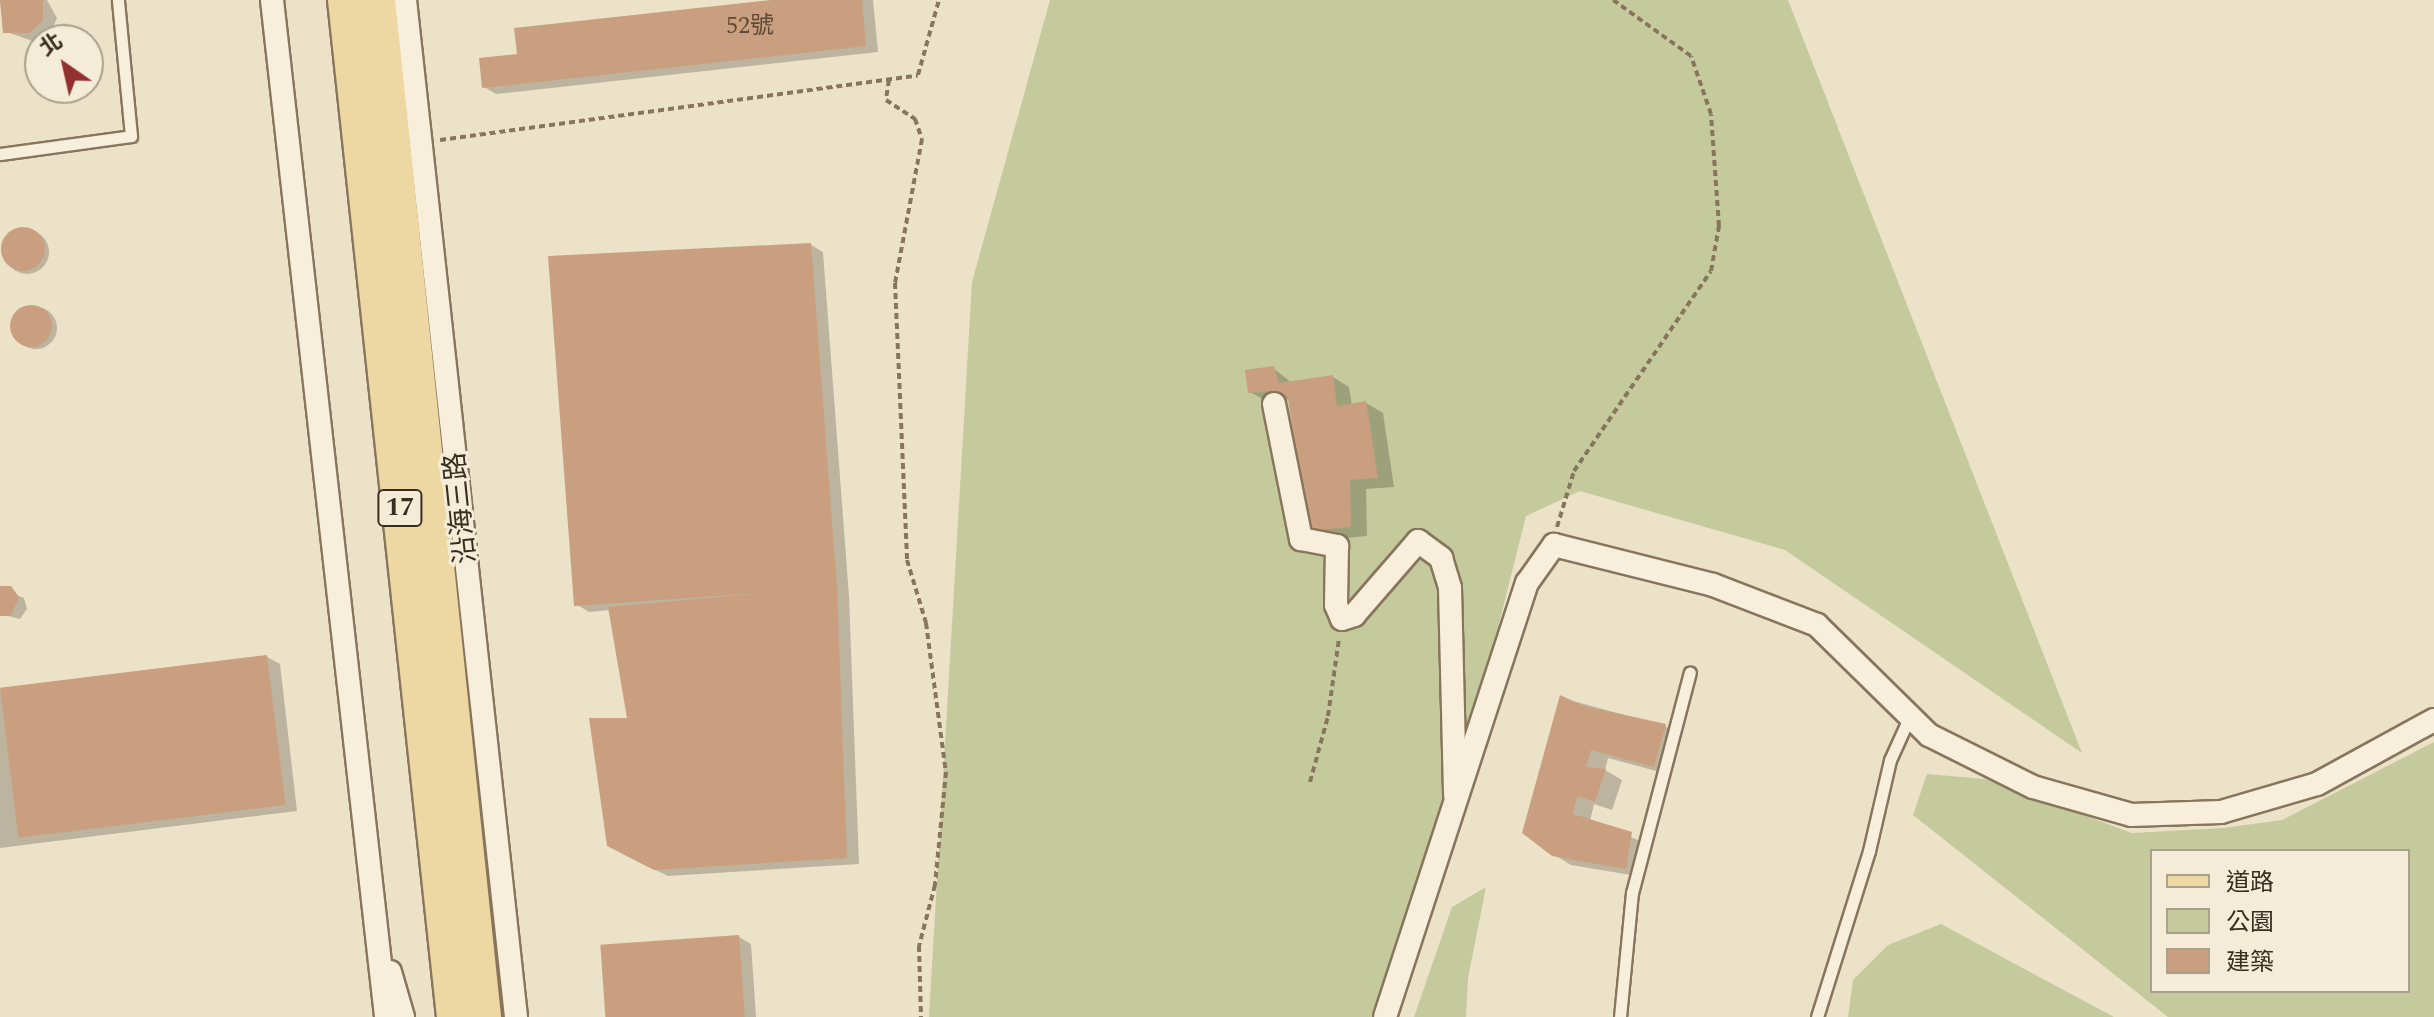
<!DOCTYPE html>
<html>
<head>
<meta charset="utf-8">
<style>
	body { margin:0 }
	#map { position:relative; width:2434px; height:1017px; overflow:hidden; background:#ece2c7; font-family:Spectral,"Noto Sans TC",serif }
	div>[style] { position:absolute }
	.green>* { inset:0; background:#c4ca9c }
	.shadow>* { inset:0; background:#0003 }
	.round { border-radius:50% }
	.building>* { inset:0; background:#c99f7f; transform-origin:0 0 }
	.path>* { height:4px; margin-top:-2px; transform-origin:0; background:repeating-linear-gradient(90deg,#88755d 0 6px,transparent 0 10px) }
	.roads { filter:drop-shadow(2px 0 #88755d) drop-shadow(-2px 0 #88755d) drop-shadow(0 2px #88755d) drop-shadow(0 -2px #88755d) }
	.lane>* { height:11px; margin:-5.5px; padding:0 5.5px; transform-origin:5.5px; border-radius:5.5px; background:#f7efdb }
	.street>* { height:22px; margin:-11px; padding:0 11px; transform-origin:11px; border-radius:11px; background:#f7efdb }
	.primary>* { height:34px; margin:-17px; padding:0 17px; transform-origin:17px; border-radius:17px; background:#edd7a2 }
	span { translate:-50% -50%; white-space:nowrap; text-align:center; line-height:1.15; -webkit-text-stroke:6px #f4ecd7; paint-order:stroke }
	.number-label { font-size:24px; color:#5d4a38 }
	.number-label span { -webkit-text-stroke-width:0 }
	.shield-label span { padding:2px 6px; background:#f4ecd7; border:2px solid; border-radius:6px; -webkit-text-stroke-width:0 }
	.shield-label { font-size:26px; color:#392d20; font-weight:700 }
	.street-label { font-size:28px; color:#392d20 }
	.legend { position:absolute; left:2150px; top:849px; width:260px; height:144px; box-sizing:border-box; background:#f4ecd7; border:2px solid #a9a08e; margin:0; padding:10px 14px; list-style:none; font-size:24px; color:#392d20 }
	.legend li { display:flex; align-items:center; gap:16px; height:40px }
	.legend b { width:40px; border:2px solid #a9a08e }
	.north { position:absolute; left:24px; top:24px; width:80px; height:80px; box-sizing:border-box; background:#f4ecd7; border:2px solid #a9a08e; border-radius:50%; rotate:326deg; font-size:22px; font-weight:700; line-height:32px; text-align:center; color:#392d20 }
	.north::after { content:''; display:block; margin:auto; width:28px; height:36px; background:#943130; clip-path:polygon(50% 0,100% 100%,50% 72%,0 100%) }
</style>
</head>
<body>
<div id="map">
	<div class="green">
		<i style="clip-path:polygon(1050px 0,1788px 0,2082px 753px,1785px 550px,1580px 491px,1526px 516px,1469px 743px,1375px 1017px,929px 1017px,972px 282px)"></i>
		<i style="clip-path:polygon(evenodd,2434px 742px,2434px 1017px,2168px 1017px,1913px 815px,1927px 774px,1985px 779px,2132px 833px,2223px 828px,2282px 820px,2434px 742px,2152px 851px,2408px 851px,2408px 991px,2152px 991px,2152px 851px)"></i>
		<i style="clip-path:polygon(1486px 887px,1468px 978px,1466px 1017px,1414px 1017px,1452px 907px)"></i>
		<i style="clip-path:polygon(1941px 924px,2043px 979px,2114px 1017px,1848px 1017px,1853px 980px,1888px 945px)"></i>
	</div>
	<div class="shadow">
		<i style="clip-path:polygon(0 0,47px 0,57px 18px,50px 34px,35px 42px,4px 31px)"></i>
		<i style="clip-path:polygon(789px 0,873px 0,878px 52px,496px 94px,484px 87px,519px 56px)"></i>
		<i class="round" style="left:5px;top:230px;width:44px;height:44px"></i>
		<i style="clip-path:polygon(811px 245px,823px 252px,849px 596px,859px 864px,668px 876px,621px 853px,629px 720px,610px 610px,589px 612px,576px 604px)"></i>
		<i class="round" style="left:15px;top:307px;width:42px;height:42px"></i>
		<i style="clip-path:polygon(1273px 368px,1292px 383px,1333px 377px,1349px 387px,1352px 406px,1366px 403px,1383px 413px,1394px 487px,1366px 489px,1367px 536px,1326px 540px,1309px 530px,1291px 399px,1266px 401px,1250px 392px)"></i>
		<i style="clip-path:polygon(0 589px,24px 598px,27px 609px,20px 619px,0 614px)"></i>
		<i style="clip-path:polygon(267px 657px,280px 664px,297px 811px,0 848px,0 690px)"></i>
		<i style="clip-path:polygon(1562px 698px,1665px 726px,1682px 735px,1671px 775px,1608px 758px,1605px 770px,1622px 780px,1612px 810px,1594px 804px,1590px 821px,1648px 844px,1643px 877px,1571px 865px,1553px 854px)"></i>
		<i style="clip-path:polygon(739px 937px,751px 944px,756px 1017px,607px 1017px)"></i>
	</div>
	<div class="building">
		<i style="clip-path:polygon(0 0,43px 0,43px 20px,30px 33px,3px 33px)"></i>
		<i style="clip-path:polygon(771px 0,862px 0,866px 46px,482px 88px,479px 58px,517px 54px,514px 28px)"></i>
		<i class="round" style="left:1px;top:227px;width:44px;height:44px"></i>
		<i style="clip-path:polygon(811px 243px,837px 588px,847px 858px,654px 870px,607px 846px,589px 718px,627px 718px,608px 607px,776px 592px,574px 606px,548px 256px)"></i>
		<i class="round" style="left:10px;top:305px;width:42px;height:42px"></i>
		<i style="clip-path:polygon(1274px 366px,1279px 383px,1333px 375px,1337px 406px,1366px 401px,1378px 478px,1350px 480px,1351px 527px,1307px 531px,1288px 397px,1277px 391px,1248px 393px,1245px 370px)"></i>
		<i style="clip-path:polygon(0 586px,11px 586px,19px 597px,11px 616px,0 616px)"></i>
		<i style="left:267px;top:655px;width:151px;height:269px;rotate:83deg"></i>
		<i style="clip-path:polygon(1560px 695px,1584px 706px,1666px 724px,1654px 767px,1591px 750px,1586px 767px,1606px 769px,1595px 802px,1577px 796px,1573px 814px,1632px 832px,1626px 869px,1552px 856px,1522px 833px)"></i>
		<i style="left:739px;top:935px;width:82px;height:139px;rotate:86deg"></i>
	</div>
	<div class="path">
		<i style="left:889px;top:80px;width:20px;rotate:99deg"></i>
		<i style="left:886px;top:100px;width:35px;rotate:33deg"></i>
		<i style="left:915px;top:119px;width:21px;rotate:71deg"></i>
		<i style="left:922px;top:139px;width:147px;rotate:100.6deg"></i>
		<i style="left:895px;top:283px;width:277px;rotate:87.5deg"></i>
		<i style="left:907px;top:560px;width:66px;rotate:73.2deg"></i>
		<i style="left:926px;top:623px;width:150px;rotate:82.4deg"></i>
		<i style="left:946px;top:772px;width:114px;rotate:95.6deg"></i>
		<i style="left:935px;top:885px;width:63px;rotate:104.7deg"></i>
		<i style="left:919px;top:946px;width:71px;rotate:88.4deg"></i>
		<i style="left:440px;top:140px;width:482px;rotate:-7.7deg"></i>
		<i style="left:918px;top:75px;width:78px;rotate:-74.4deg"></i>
		<i style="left:1557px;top:527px;width:59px;rotate:-73.1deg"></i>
		<i style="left:1574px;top:471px;width:242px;rotate:-55.6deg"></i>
		<i style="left:1711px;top:271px;width:46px;rotate:-79.9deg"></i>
		<i style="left:1719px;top:226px;width:112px;rotate:-94.1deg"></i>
		<i style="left:1711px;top:114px;width:61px;rotate:-109deg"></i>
		<i style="left:1691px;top:56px;width:96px;rotate:-144.3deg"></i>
		<i style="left:1310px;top:782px;width:68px;rotate:-74.7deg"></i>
		<i style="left:1328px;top:716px;width:78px;rotate:-81.9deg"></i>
	</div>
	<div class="roads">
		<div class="lane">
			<i style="left:0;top:154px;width:132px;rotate:-7.8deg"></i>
			<i style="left:131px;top:136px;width:137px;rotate:-95.5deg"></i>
			<i style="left:1620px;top:1017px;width:125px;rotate:-84.5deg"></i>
			<i style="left:1632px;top:893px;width:228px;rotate:-75.3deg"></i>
			<i style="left:1817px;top:1017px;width:174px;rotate:-72.6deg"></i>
			<i style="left:1869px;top:851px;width:93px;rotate:-77deg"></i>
			<i style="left:1890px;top:760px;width:48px;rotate:-65.6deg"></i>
		</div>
		<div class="street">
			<i style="left:272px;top:0;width:1023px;rotate:83.6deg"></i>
			<i style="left:405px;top:0;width:1023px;rotate:83.77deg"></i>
			<i style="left:1274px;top:404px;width:138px;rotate:78.7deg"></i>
			<i style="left:1301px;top:539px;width:37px;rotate:11deg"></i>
			<i style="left:1337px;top:546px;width:59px;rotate:91deg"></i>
			<i style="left:1336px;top:605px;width:15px;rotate:67deg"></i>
			<i style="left:1342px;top:619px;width:13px;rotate:-18deg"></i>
			<i style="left:1354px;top:615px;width:98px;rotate:-49.1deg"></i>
			<i style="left:1418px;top:541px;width:29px;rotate:36deg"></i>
			<i style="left:1441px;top:558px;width:31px;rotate:73deg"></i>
			<i style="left:1450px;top:588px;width:207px;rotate:88.6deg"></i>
			<i style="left:390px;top:972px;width:47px;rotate:73.9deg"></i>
			<i style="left:1385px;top:1017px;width:457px;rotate:-71.9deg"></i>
			<i style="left:1527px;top:583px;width:47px;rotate:-54.6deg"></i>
			<i style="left:1554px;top:545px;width:164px;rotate:14.1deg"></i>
			<i style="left:1713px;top:585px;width:111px;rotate:21deg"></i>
			<i style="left:1817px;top:625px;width:157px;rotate:44.5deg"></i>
			<i style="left:1929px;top:735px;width:116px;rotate:26.6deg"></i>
			<i style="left:2033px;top:787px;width:102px;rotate:15.9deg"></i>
			<i style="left:2131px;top:815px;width:90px;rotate:-1.9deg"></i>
			<i style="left:2221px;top:812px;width:100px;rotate:-16.3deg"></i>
			<i style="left:2317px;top:784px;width:133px;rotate:-28.7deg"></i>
		</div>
		<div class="primary">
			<i style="left:345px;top:0;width:1023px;rotate:83.88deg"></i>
			<i style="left:378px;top:0;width:1023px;rotate:84.05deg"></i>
		</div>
	</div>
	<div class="number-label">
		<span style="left:750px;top:27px">52號</span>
	</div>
	<div class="shield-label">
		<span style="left:400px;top:508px">17</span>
	</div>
	<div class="street-label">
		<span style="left:461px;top:508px;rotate:-96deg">沿海三路</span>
	</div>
	<ul class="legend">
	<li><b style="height:10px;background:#edd7a2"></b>道路</li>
	<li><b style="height:22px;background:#c4ca9c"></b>公園</li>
	<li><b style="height:22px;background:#c99f7f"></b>建築</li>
	</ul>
	<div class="north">北</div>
</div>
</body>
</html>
